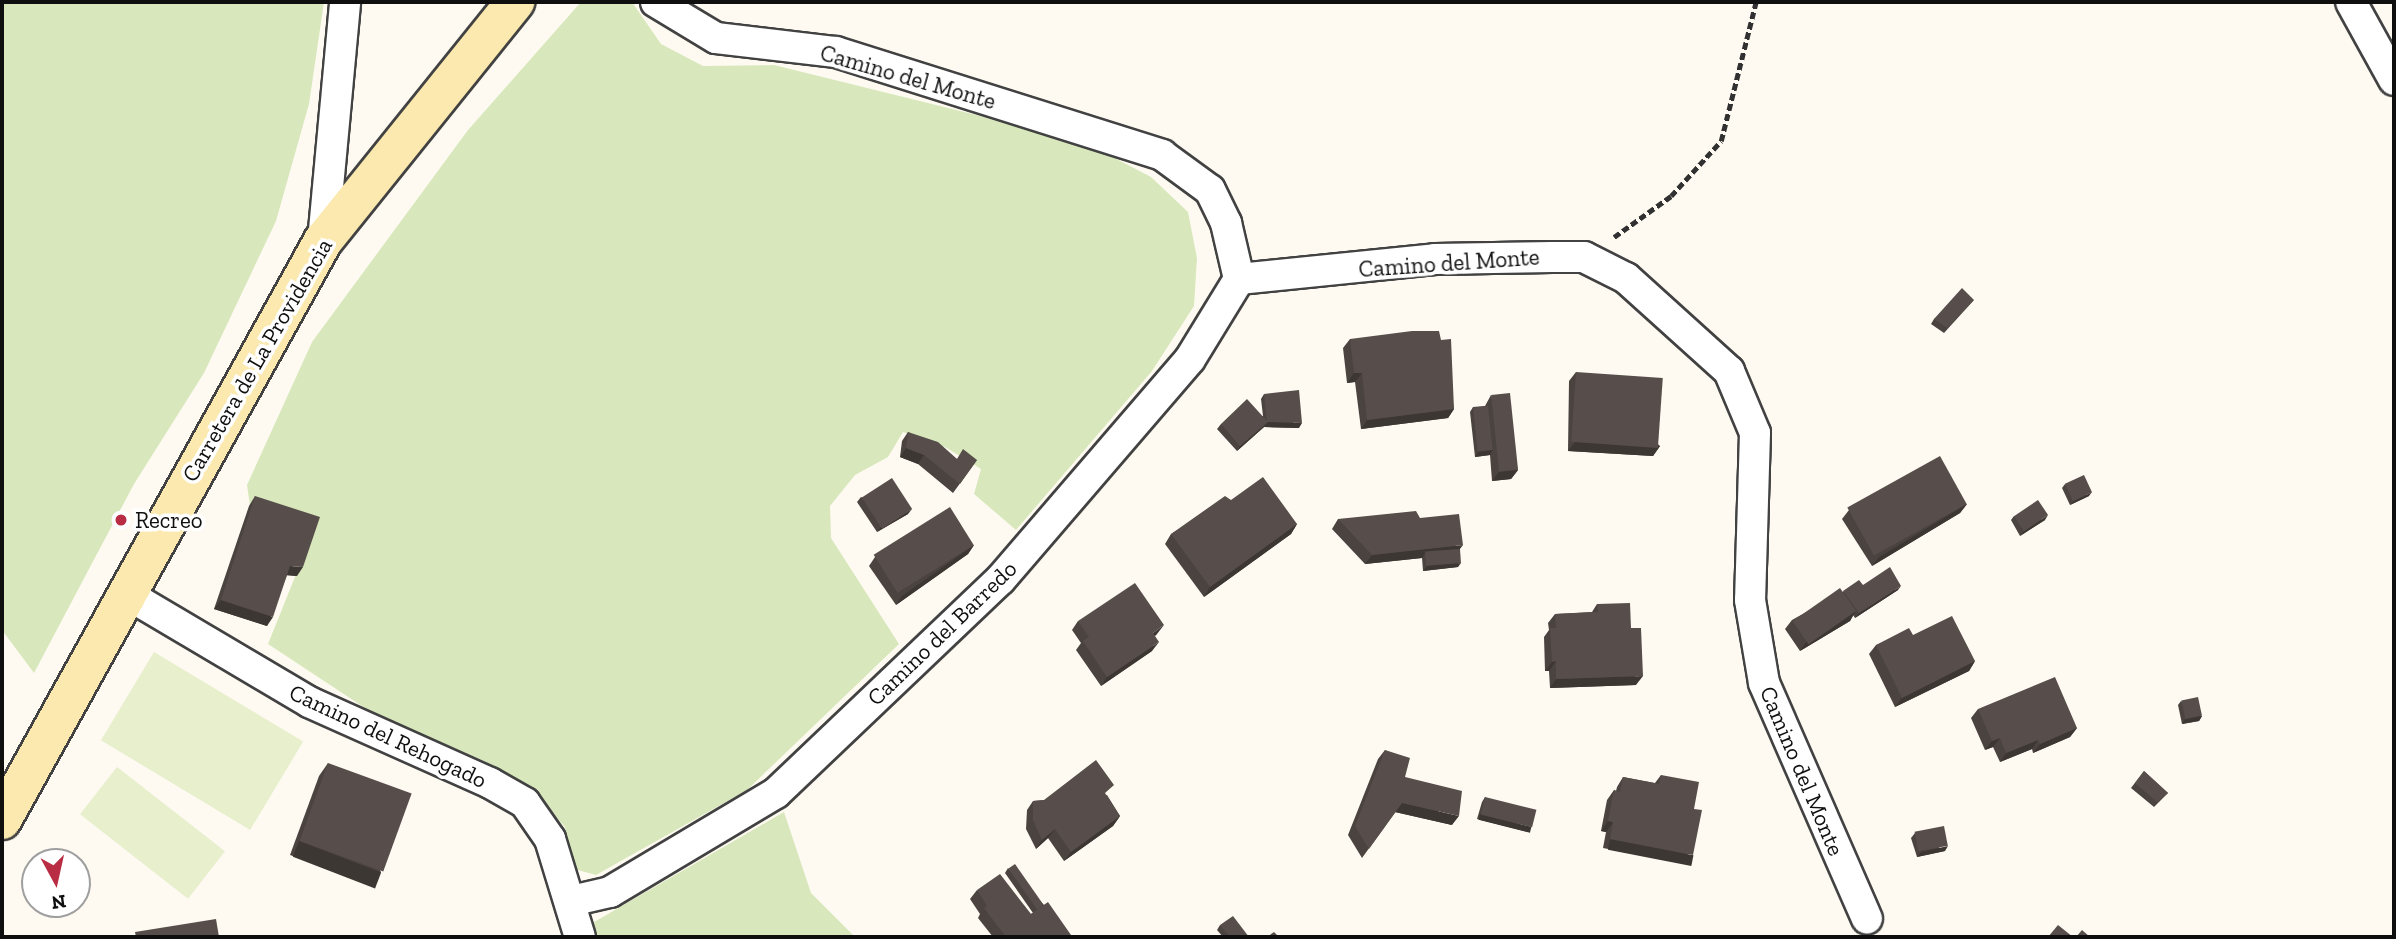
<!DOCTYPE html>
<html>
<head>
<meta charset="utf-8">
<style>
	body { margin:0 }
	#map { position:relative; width:2396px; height:939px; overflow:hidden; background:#fefaf1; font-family:"Zilla Slab",serif }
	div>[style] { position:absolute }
	.green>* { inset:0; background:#d8e8bc }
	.pitch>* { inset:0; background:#e7efcd; transform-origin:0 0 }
	.path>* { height:4.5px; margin-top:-2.25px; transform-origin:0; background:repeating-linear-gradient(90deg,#313131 0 7px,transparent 0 10.5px) }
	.roads { filter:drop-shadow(2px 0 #424242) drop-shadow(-2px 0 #424242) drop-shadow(0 2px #424242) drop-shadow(0 -2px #424242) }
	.street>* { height:30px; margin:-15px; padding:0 15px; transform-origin:15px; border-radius:15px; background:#fff }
	.secondary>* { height:38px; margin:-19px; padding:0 19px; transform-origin:19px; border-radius:19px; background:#fbe9af }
	.wall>* { inset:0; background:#4b4340 }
	.shaded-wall>* { inset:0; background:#3d3734; transform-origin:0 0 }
	.building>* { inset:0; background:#574e4b; transform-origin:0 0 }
	.dots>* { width:19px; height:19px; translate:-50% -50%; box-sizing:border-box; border:4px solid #fff; border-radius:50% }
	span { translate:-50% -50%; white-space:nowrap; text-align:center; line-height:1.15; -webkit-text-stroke:7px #fff; paint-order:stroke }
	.street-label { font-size:23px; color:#0f0f0f }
	.poi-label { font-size:23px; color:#0f0f0f }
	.left { translate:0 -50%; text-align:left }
	.frame { position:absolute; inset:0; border:4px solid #0f0f0f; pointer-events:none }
	.north { position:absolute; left:21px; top:848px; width:70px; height:70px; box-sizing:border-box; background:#fff; border:2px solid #9f9f9f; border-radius:50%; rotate:172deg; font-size:19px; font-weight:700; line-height:28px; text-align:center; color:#0f0f0f }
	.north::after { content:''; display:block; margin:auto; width:24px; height:32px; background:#b82d44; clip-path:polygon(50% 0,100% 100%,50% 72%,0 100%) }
</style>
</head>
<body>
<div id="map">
	<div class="green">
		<i style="clip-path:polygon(2px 2px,324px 2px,309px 104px,276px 221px,204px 373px,134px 484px,34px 673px,2px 630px)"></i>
		<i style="clip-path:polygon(581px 2px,632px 2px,661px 44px,703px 66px,774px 65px,1082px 141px,1151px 177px,1188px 212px,1197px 258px,1194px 306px,1152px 371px,1016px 530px,974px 494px,981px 469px,945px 447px,903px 432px,888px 457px,855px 475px,830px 506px,831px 538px,899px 644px,747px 790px,596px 875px,574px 869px,565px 827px,540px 799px,484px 761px,374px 714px,268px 644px,315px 527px,250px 506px,247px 485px,312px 342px,468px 130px)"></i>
		<i style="clip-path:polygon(784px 812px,811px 893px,855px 937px,595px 937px,589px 925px)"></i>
	</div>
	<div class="pitch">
		<i style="left:154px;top:652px;width:174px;height:103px;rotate:31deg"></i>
		<i style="left:117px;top:767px;width:137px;height:60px;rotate:38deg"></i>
	</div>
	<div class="path">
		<i style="left:1614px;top:237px;width:70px;rotate:-35.7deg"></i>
		<i style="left:1671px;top:196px;width:74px;rotate:-47.7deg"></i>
		<i style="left:1721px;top:141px;width:143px;rotate:-75.9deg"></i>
	</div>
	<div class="roads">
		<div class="street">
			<i style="left:656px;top:2px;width:70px;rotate:31deg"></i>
			<i style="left:716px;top:38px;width:121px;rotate:6.7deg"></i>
			<i style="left:836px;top:52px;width:342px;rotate:17.5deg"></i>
			<i style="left:1162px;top:155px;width:59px;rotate:36.1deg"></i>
			<i style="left:1210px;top:190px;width:37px;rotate:64deg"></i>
			<i style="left:1226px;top:223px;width:57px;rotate:76.9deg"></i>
			<i style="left:1239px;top:279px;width:197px;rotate:-5.8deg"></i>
			<i style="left:1435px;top:259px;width:117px;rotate:-1deg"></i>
			<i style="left:1552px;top:257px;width:32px"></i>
			<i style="left:1584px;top:257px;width:47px;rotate:26.6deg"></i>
			<i style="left:1626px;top:278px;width:139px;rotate:42.1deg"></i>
			<i style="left:1729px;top:371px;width:67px;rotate:67.2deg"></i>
			<i style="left:1755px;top:433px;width:167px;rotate:91.7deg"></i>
			<i style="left:1750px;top:600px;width:84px;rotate:80.4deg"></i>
			<i style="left:1764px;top:683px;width:257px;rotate:66.4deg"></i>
			<i style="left:2351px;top:2px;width:89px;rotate:61.1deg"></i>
			<i style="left:323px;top:241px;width:240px;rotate:-84.7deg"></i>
			<i style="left:125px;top:593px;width:214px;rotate:30.6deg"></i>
			<i style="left:309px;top:702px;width:198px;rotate:24.1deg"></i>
			<i style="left:490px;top:783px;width:40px;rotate:29.7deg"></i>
			<i style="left:525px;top:803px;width:44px;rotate:55.2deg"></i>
			<i style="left:550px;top:839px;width:102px;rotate:73deg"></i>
			<i style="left:571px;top:901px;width:40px;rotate:-13deg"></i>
			<i style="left:610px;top:892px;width:193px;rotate:-30.8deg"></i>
			<i style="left:776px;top:793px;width:309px;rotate:-43.6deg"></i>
			<i style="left:1000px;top:580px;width:291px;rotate:-49.3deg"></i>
			<i style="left:1190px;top:359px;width:94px;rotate:-58.5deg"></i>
		</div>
		<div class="secondary">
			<i style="left:2px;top:820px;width:662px;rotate:-61deg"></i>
			<i style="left:323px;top:241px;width:307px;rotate:-51.2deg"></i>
		</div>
	</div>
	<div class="wall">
		<i style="clip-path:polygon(1974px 300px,1944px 333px,1931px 324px,1934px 319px)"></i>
		<i style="clip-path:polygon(1350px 339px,1441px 340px,1454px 409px,1448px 418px,1361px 429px,1355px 382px,1347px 383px,1343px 348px)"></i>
		<i style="clip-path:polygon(1576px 372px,1660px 446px,1653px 456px,1568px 451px,1569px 381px)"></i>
		<i style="clip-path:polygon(1264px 394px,1299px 428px,1264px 427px,1237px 451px,1217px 429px,1221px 424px,1263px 416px,1261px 399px)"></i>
		<i style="clip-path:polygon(1491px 395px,1518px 470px,1511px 479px,1492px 481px,1490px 455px,1475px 457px,1470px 412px,1473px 407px,1485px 406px)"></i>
		<i style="clip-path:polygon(908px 432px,957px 459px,977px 460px,953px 493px,918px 464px,900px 457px,902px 441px)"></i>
		<i style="clip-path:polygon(2065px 484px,2089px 496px,2070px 505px,2062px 488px)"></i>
		<i style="clip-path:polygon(255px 496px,297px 576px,287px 575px,267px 626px,214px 609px,249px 506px)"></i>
		<i style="clip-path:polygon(861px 497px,908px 514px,877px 532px,857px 502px)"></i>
		<i style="clip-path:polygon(1231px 500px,1297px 524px,1291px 534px,1204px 597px,1165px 544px,1171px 534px)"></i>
		<i style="clip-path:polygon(1967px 504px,1960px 513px,1872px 566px,1842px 519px,1849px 510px)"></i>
		<i style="clip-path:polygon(2014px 516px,2045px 520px,2020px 536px,2011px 520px)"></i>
		<i style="clip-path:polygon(1420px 518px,1460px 549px,1458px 567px,1423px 571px,1422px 558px,1365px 564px,1332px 529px,1338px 519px)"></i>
		<i style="clip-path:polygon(974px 545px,968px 554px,896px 605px,869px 566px,875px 557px)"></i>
		<i style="clip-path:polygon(1863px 585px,1898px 590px,1855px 618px,1853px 615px,1850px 621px,1800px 651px,1785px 629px,1792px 620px,1842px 592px)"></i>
		<i style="clip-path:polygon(1597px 604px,1631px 628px,1636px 685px,1550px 688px,1549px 671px,1545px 671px,1544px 637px,1549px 630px,1548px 623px,1555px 614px,1592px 612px)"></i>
		<i style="clip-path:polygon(1078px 621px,1157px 634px,1155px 636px,1152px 651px,1101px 686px,1076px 650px,1081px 643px,1072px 630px)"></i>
		<i style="clip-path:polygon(1913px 635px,1975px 661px,1969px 671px,1895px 707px,1869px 654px,1876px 645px)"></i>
		<i style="clip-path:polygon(2181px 701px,2202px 716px,2199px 721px,2182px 724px,2178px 705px)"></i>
		<i style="clip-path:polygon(1978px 709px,2077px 728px,2070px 737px,2033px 753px,2032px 749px,2000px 762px,1993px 747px,1985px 750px,1971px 718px)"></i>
		<i style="clip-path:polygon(1385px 750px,1405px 777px,1452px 825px,1395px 812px,1362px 858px,1348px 835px,1378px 759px)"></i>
		<i style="clip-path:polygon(328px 763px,381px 872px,372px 885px,290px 855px,319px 776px)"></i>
		<i style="clip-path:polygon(2144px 771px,2168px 793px,2154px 807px,2131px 788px)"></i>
		<i style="clip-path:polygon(1661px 775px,1694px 809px,1686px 864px,1603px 848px,1606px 832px,1601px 831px,1607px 800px,1614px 790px,1616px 791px,1617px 787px,1623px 777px,1655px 783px)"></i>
		<i style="clip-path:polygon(1107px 795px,1120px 816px,1113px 826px,1064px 861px,1048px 838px,1036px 849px,1026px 829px,1027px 810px,1033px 801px)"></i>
		<i style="clip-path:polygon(1485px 797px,1528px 832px,1477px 819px,1482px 802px)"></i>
		<i style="clip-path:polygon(1915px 833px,1945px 851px,1917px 857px,1911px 838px)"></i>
		<i style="clip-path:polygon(1008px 868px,1044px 905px,1070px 937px,993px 937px,978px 918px,980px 914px,970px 899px,977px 890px,1031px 914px,1033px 913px,1005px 873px)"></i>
		<i style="clip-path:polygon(1220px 925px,1249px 937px,1223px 937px,1217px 930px)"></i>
	</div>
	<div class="shaded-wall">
		<i style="clip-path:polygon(1354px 373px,1362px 373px,1355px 382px,1347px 383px)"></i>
		<i style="clip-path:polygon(1454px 409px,1448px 418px,1361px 429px,1367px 420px)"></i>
		<i style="clip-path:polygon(1268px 422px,1302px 423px,1299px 428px,1264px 427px,1237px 451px,1240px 446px)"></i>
		<i style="clip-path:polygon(1575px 442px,1660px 446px,1653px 456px,1568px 451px)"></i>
		<i style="clip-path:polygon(906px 448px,924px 455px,918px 464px,900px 457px)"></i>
		<i style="clip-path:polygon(1493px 450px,1490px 455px,1475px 457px,1478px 452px)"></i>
		<i style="clip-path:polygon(1518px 470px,1511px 479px,1492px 481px,1499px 472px)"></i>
		<i style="clip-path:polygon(2092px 492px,2089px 496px,2070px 505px,2074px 501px)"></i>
		<i style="clip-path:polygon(1967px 504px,1960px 513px,1872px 566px,1879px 557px)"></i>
		<i style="clip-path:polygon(912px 509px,908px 514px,877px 532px,881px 527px)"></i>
		<i style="clip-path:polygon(2048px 515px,2045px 520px,2020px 536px,2024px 531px)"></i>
		<i style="clip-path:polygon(1297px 524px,1291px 534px,1204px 597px,1210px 587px)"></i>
		<i style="clip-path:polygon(974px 545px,968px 554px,896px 605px,902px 596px)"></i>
		<i style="clip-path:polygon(1463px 545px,1456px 554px,1425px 553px,1422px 558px,1365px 564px,1372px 555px)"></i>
		<i style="clip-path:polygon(1461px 563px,1458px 567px,1423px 571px,1427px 566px)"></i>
		<i style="clip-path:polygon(290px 566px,303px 567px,297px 576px,283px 575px)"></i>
		<i style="clip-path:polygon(1901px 586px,1898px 590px,1855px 618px,1859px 613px)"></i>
		<i style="clip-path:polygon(221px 600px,273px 617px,267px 626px,214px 609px)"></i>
		<i style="clip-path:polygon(1856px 611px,1850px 621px,1800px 651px,1806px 642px)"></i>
		<i style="clip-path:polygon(1164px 625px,1157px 634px,1146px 642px,1153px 633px)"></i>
		<i style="clip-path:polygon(1159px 642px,1152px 651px,1101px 686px,1107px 677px)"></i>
		<i style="clip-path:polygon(1556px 661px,1549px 671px,1545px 671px,1552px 662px)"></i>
		<i style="clip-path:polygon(1975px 661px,1969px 671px,1895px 707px,1902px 698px)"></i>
		<i style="clip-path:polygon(1643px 676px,1636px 685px,1550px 688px,1556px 679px)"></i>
		<i style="clip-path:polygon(2202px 716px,2199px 721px,2182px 724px,2185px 719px)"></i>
		<i style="clip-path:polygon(2077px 728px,2070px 737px,2033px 753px,2040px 744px)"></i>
		<i style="clip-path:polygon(2000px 738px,1993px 747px,1985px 750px,1992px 741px)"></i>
		<i style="clip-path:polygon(2038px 740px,2032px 749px,2000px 762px,2006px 753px)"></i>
		<i style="clip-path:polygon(1402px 803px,1459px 816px,1452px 825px,1395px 812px,1362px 858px)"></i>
		<i style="left:1480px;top:814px;width:53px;height:6px;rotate:14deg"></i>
		<i style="clip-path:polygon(1120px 816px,1113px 826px,1064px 861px,1071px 852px)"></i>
		<i style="clip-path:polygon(1608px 821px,1613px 822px,1606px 832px,1601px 831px)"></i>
		<i style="clip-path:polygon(1055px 829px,1048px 838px,1036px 849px,1042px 840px)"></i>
		<i style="left:1610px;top:839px;width:85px;height:11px;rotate:11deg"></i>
		<i style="left:299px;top:841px;width:88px;height:17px;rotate:21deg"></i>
		<i style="clip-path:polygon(1948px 846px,1945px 851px,1917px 857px,1921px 852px)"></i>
	</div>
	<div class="building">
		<i style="clip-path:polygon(1962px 288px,1974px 300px,1947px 328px,1934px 319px)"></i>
		<i style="clip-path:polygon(1412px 331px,1439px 331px,1441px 340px,1451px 339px,1454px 409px,1367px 420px,1362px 373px,1354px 373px,1350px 339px)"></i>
		<i style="left:1576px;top:372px;width:87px;height:70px;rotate:4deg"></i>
		<i style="clip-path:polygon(1299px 390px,1302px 423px,1268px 422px,1240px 446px,1221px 424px,1247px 399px,1267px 421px,1264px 394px)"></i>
		<i style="left:1510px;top:393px;width:77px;height:19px;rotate:84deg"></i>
		<i style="left:1488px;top:406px;width:44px;height:15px;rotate:84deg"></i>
		<i style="clip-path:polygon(908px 432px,938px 442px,957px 459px,963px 449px,977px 460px,960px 484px,924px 455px,906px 448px)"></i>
		<i style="left:1940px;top:456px;width:55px;height:106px;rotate:61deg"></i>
		<i style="left:2084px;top:475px;width:19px;height:21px;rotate:65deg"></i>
		<i style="clip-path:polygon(1263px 477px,1297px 524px,1210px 587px,1171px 534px,1225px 496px,1231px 500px)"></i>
		<i style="left:892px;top:478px;width:37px;height:36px;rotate:57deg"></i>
		<i style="clip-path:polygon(255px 496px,320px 517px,303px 567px,290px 566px,273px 617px,221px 600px)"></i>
		<i style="left:2038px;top:500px;width:18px;height:29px;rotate:56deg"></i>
		<i style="left:950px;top:507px;width:45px;height:90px;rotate:58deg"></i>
		<i style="clip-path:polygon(1416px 511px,1420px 518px,1459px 514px,1463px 545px,1372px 555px,1338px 519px)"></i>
		<i style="left:1460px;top:549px;width:14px;height:35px;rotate:86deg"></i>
		<i style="clip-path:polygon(1890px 567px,1901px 586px,1859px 613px,1843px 591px,1859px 580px,1863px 585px)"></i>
		<i style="clip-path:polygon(1135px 583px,1164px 625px,1153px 633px,1159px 642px,1107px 677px,1083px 641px,1089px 637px,1078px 621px)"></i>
		<i style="left:1840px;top:588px;width:28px;height:58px;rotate:55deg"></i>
		<i style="clip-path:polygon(1630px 603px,1631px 628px,1641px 628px,1643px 676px,1556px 679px,1556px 661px,1552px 662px,1550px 628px,1556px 628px,1555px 614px,1598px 612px,1597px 604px)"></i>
		<i style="clip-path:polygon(1952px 616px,1975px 661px,1902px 698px,1876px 645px,1909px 628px,1913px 635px)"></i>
		<i style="clip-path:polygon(2055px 677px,2077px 728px,2040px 744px,2038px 740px,2006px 753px,2000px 738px,1992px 741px,1978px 709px)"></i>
		<i style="left:2198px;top:697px;width:19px;height:17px;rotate:78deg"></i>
		<i style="clip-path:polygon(1385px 750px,1410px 758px,1405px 777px,1462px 791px,1459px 816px,1402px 803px,1369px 849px,1355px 826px)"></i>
		<i style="clip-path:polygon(1096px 760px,1114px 785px,1105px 793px,1120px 816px,1071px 852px,1055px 829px,1042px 840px,1033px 820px,1033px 801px,1044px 800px)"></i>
		<i style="left:328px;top:763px;width:89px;height:83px;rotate:20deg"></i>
		<i style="clip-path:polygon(2144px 771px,2168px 793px,2157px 802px,2135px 783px)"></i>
		<i style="clip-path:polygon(1661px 775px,1699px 782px,1694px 809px,1702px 810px,1693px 855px,1610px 839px,1613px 822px,1608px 821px,1614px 790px,1620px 792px,1623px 777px,1659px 784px)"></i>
		<i style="left:1485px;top:797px;width:53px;height:18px;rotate:14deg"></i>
		<i style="left:1944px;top:826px;width:20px;height:30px;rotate:79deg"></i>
		<i style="left:1015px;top:864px;width:50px;height:8px;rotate:55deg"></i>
		<i style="clip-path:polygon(1000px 874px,1031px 914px,1048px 902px,1071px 935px,1068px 937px,1006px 937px,984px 908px,987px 906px,977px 890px)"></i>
		<i style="clip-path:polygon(1233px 916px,1249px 937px,1230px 937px,1220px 925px)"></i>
		<i style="clip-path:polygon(216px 919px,219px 937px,136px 937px,135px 932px)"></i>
		<i style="clip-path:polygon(2058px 925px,2073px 937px,2048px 937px)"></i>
		<i style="clip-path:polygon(2082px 930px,2090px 937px,2076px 937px)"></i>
		<i style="clip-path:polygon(1274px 932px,1279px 937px,1267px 937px)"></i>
	</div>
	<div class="dots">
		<i style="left:121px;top:520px;background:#b82d44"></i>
	</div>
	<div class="street-label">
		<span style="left:908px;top:77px;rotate:16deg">Camino del Monte</span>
		<span style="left:1449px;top:263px;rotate:-4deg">Camino del Monte</span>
		<span style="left:257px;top:360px;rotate:-60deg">Carretera de La Providencia</span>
		<span style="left:942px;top:633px;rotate:-44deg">Camino del Barredo</span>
		<span style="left:388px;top:736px;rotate:25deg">Camino del Rehogado</span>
		<span style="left:1802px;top:771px;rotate:67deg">Camino del Monte</span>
	</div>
	<div class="poi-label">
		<span class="left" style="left:135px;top:520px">Recreo</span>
	</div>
	<div class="frame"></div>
	<div class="north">N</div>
</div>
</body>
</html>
